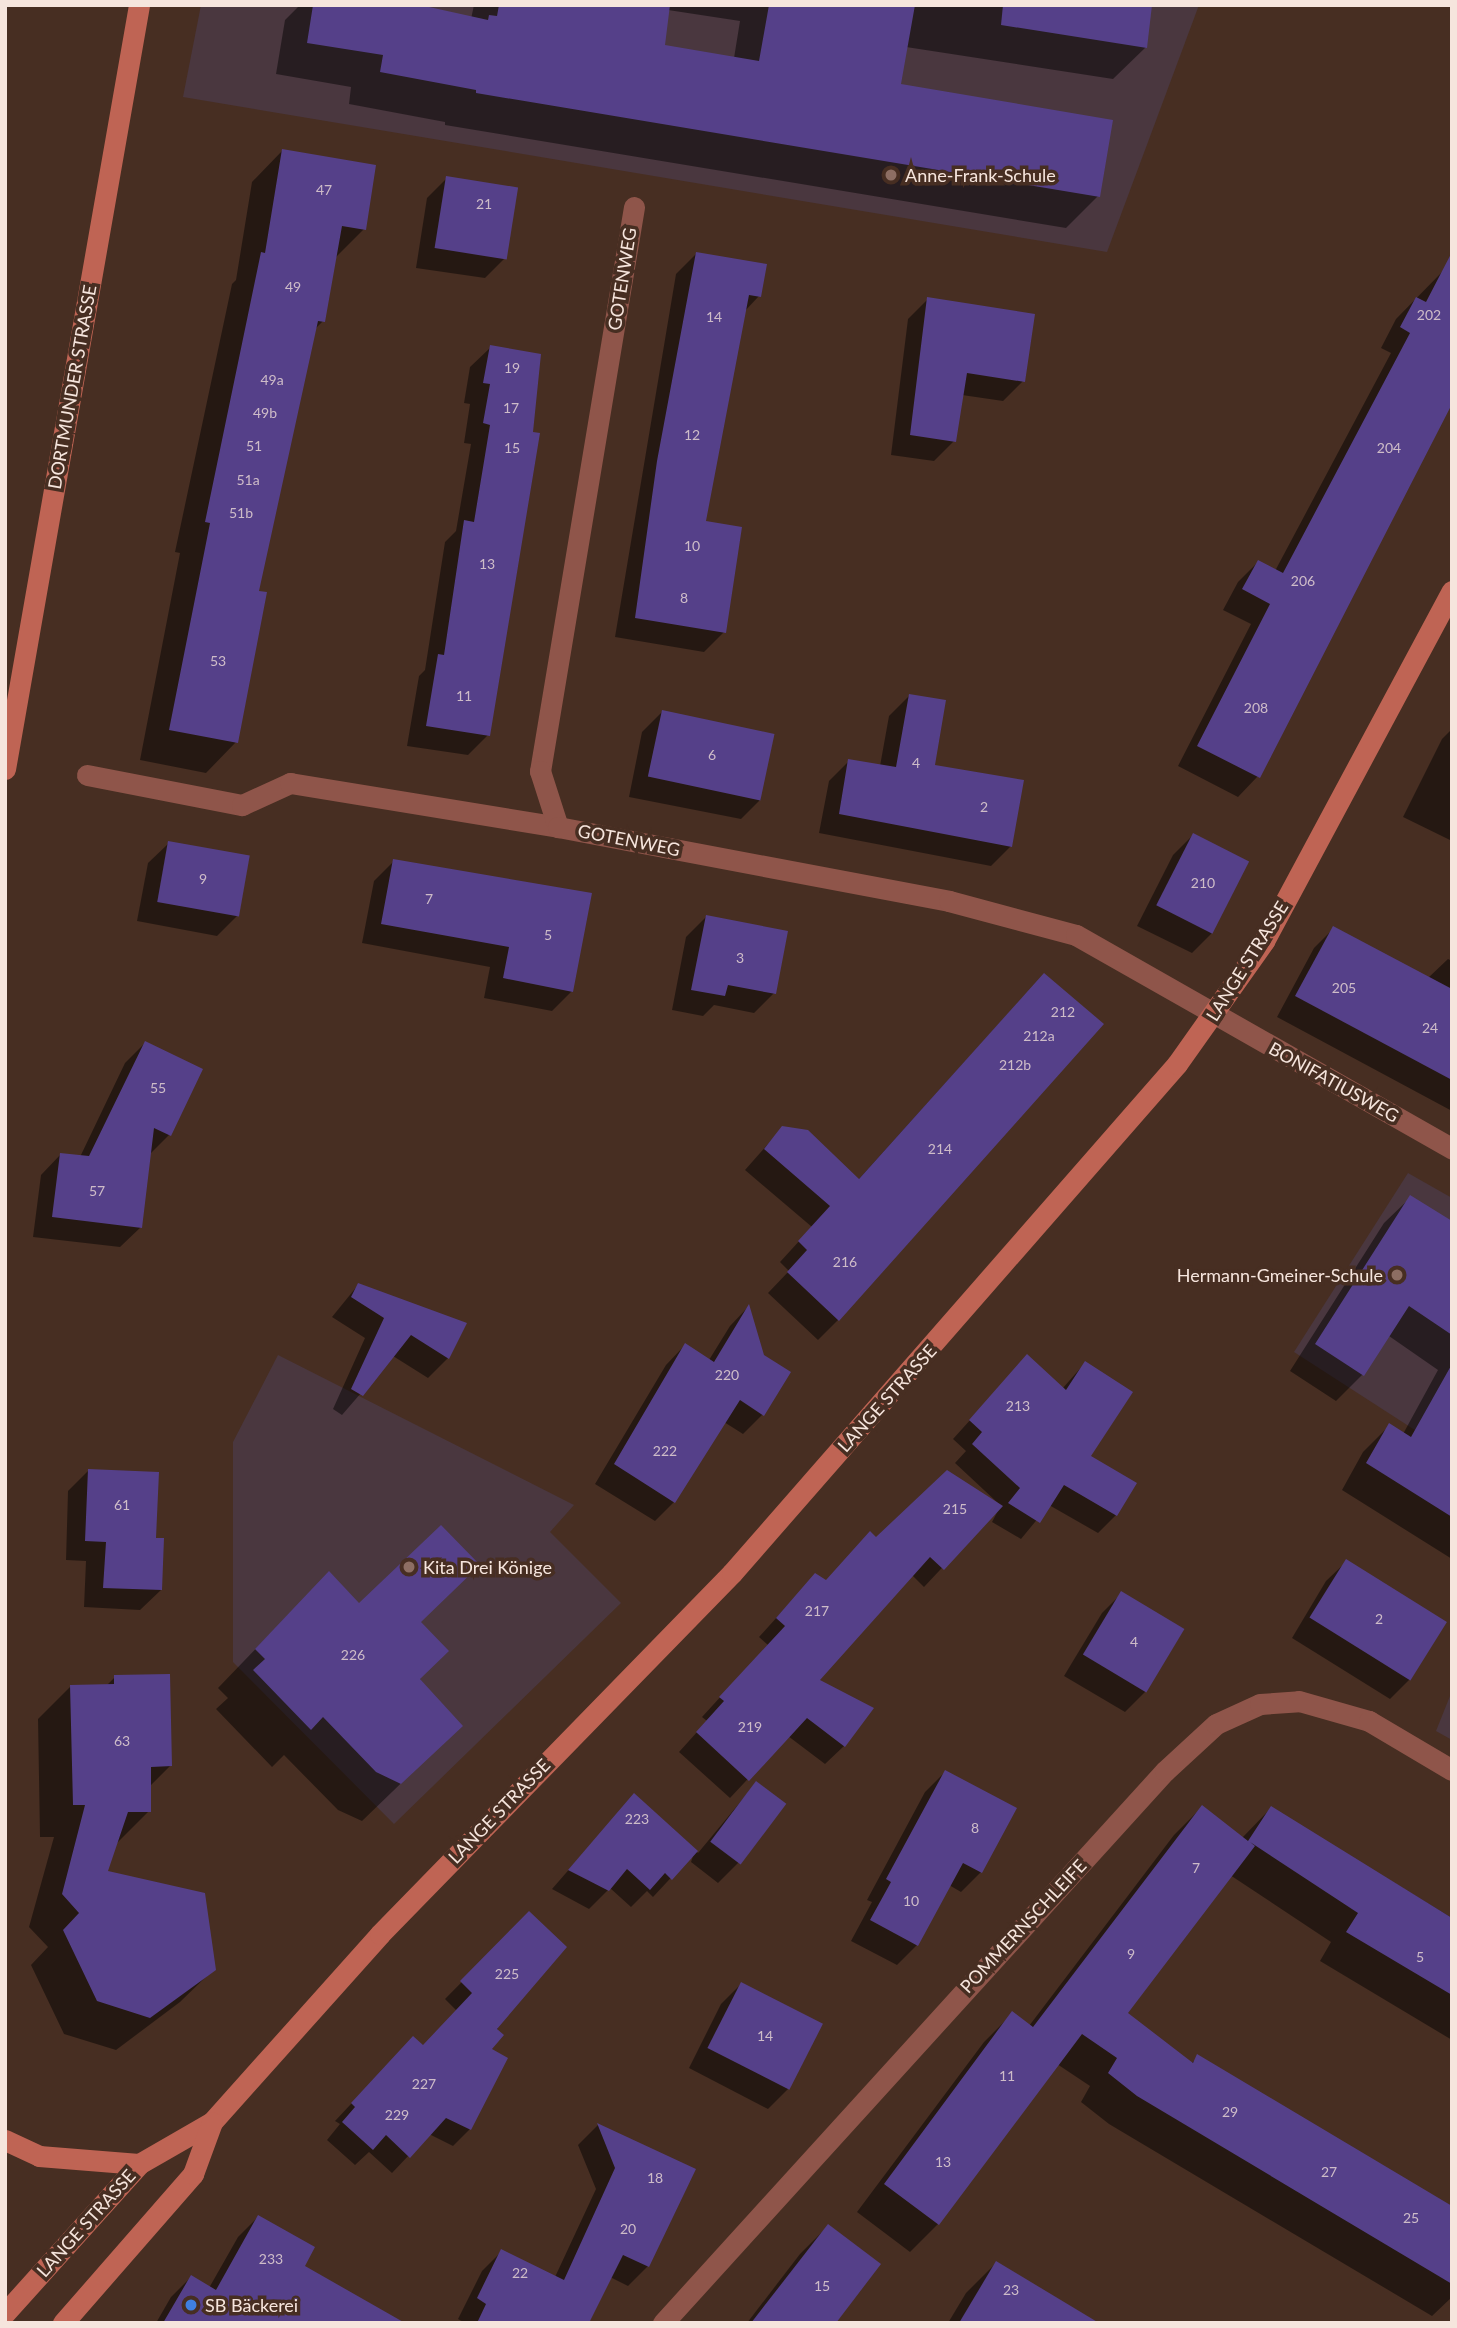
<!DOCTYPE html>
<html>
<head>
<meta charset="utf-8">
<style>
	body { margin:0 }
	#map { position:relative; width:1457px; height:2328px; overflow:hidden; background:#472e22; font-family:Lato,sans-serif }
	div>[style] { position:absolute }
	.education>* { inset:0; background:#4a373f }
	.shadow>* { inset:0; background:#0007 }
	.building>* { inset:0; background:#554089; transform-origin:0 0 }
	.lane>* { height:21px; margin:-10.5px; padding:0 10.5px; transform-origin:10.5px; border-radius:10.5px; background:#8f554a }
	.street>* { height:21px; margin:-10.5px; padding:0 10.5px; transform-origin:10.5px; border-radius:10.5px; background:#8f554a }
	.secondary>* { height:21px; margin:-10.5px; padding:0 10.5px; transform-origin:10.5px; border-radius:10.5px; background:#bf6454 }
	.dots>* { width:19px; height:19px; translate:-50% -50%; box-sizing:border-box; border:4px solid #472e22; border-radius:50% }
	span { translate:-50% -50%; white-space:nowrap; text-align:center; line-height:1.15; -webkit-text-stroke:7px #472e22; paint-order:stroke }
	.number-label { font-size:14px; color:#cebcc8 }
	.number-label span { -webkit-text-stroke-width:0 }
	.poi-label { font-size:18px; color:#f6e5dd }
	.left { translate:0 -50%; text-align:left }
	.right { translate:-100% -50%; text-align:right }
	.street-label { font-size:18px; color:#f6e5dd }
	.frame { position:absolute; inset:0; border:7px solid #f6e5dd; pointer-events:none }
</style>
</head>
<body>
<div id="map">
	<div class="education">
		<i style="clip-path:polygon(201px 5px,1199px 5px,1107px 252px,183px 97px)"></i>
		<i style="clip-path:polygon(1408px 1173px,1452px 1198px,1452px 1454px,1294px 1352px)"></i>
		<i style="clip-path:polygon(278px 1355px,574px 1505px,550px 1532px,621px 1603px,394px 1824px,233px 1662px,233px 1442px)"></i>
		<i style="clip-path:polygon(1452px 1691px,1452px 1740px,1436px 1731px)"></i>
	</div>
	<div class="shadow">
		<i style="clip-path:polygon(evenodd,300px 5px,418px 5px,471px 19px,474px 5px,1151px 5px,1146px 47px,1113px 79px,906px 47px,899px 86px,1098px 196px,1066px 228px,445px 125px,445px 122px,349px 104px,351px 87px,276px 74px,285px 20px,300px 5px,668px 10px,740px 21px,734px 58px,663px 46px,668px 10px)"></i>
		<i style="clip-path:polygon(282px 151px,364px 229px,334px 259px,323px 321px,314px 330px,257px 592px,236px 742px,206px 773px,140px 760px,180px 553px,175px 552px,232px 284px,236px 280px,252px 182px)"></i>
		<i style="clip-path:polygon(447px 178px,505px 258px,485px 278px,416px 268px,427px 198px)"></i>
		<i style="clip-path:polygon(696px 254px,759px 296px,744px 312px,704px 523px,724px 632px,704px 652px,615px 637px,676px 274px)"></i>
		<i style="clip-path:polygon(1443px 271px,1258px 776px,1238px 797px,1178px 766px,1251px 624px,1223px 610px,1238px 582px,1258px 562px,1275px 571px,1391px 353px,1381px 348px,1396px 319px)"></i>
		<i style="clip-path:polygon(928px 299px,1023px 381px,1003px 401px,962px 395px,954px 441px,934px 461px,891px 455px,908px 319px)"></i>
		<i style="clip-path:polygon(491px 347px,488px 735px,468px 755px,407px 746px,419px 676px,425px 670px,445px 542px,456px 531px,471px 444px,464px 443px,470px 404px,464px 403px,470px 367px)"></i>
		<i style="clip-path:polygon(909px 696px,933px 766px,1011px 846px,991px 866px,819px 833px,829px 781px,849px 761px,880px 766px,889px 716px)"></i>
		<i style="clip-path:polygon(662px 712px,761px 799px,741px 819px,629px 797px,642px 732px)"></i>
		<i style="clip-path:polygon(1452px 729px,1452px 841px,1403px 817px,1442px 739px)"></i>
		<i style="clip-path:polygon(1193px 835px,1212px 933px,1192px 953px,1137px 926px,1173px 855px)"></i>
		<i style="clip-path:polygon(169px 843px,237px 916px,217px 936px,137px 921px,148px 863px)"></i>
		<i style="clip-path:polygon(394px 861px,572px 991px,552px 1011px,484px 998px,490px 967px,362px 943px,374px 881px)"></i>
		<i style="clip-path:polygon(706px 917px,774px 993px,754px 1013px,714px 1005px,703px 1016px,672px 1010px,686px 937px)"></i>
		<i style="clip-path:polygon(1334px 928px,1428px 978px,1448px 959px,1452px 961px,1452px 1111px,1277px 1017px,1314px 948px)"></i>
		<i style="clip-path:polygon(1024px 996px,838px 1320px,818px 1340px,768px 1293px,789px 1271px,780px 1262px,812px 1227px,745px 1170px,782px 1128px,858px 1180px)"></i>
		<i style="clip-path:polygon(145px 1043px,169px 1135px,149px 1155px,141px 1227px,120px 1247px,33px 1237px,41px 1175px,61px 1154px,80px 1157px,125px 1063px)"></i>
		<i style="clip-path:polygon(1411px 1197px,1452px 1223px,1452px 1559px,1342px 1490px,1363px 1452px,1390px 1425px,1403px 1434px,1438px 1370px,1389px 1336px,1362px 1375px,1336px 1401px,1290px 1371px,1384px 1223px)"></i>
		<i style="clip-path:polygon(358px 1285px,465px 1324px,448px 1358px,428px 1378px,393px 1356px,342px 1415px,333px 1409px,365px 1338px,332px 1317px)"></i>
		<i style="clip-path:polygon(748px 1307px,763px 1414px,743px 1434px,724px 1422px,674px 1502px,655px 1521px,595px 1484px,666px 1365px,685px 1345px,709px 1360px,730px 1326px)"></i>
		<i style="clip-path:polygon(1027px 1357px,1062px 1389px,1085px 1363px,1088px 1456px,1116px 1515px,1098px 1533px,1049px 1505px,1021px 1539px,992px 1522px,1001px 1505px,924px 1587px,912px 1575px,817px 1680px,844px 1746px,825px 1764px,788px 1736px,730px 1798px,679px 1752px,707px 1721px,702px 1717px,768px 1645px,759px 1637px,815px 1575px,825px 1582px,876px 1539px,999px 1504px,955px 1463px,966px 1451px,953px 1439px)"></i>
		<i style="clip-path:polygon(88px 1471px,154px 1540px,161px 1590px,140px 1610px,84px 1607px,86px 1561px,66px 1560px,68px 1491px)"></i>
		<i style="clip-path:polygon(1347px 1561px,1410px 1679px,1390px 1699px,1292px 1638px,1326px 1581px)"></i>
		<i style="clip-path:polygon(1122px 1593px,1183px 1630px,1145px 1692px,1125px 1712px,1064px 1676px,1102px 1613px)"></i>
		<i style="clip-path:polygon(291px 1612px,419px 1623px,422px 1763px,362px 1821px,338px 1810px,284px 1755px,272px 1767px,216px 1709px,228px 1698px,218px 1688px)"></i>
		<i style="clip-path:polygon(115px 1677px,170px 1766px,149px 1787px,149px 1811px,116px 1844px,106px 1872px,214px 1969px,180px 2002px,116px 2050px,64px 2034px,31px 1965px,48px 1947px,29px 1927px,54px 1837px,40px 1837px,38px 1719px,71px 1686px,106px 1686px)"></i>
		<i style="clip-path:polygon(945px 1772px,981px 1872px,961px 1892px,949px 1885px,917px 1945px,897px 1965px,851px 1941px,872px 1902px,867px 1900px,925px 1792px)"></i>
		<i style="clip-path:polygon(756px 1783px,738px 1863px,718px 1883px,691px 1862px,694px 1853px,653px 1897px,647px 1891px,631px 1907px,610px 1888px,589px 1909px,552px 1889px,634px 1795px,698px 1853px)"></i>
		<i style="clip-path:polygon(1202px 1807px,1242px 1838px,1271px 1808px,1452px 1918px,1452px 2040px,1320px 1961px,1331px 1942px,1230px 1875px,1125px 2013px,1191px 2064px,1198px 2057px,1452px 2208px,1452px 2297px,1432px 2316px,1109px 2124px,1081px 2102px,1090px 2086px,1057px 2064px,938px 2224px,910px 2252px,857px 2212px,984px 2042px,1012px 2014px,1029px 2026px,1174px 1835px)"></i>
		<i style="clip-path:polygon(529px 1914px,470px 2129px,453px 2146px,429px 2134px,392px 2173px,369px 2152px,355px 2165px,327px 2140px,340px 2124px,335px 2121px,397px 2055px,423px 2047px,457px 2011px,445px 1999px)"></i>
		<i style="clip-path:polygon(741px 1984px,788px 2089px,768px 2109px,689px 2068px,721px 2004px)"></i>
		<i style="clip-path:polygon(598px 2125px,694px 2170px,648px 2266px,628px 2286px,610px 2277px,588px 2323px,465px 2323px,458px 2319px,482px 2271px,502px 2251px,555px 2277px,596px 2189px,578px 2145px)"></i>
		<i style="clip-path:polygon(258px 2217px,350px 2323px,156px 2323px,171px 2297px,191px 2277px,209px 2288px,238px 2237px)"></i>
		<i style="clip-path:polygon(828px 2226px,834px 2323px,747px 2323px,800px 2254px)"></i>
		<i style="clip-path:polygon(996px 2263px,1096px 2323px,948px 2323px,966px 2293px)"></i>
	</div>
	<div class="building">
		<i style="clip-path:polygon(313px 5px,420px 5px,488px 20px,489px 15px,497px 16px,499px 5px,670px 5px,665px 45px,759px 61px,769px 5px,915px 5px,901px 84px,1113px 120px,1100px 197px,476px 93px,476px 90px,380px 72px,383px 55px,307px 43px)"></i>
		<i style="clip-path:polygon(1003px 5px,1152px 5px,1147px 48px,1001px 25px)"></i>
		<i style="clip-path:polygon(282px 149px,376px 165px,366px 230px,342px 226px,325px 322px,318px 321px,259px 591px,267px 592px,238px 743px,169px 730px,210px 523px,205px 522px,261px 252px,265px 253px)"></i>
		<i style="left:446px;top:176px;width:73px;height:73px;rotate:9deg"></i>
		<i style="clip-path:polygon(696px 252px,767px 264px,761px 297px,749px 295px,706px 521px,742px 527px,726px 633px,635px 618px,657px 461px)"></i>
		<i style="clip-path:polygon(1452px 252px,1452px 404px,1260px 778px,1197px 746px,1270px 604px,1242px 589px,1258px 560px,1283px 573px,1410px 333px,1400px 327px,1416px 297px,1426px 302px)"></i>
		<i style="clip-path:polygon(927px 297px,1035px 314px,1025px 382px,967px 373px,956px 442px,910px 435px)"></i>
		<i style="clip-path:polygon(490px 345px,541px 354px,533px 432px,540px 433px,490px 736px,426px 726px,438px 654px,444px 655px,464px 520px,474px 522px,490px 425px,483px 423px,490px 384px,483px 383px)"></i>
		<i style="clip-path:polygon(909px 694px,946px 700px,935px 765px,1024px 780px,1012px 847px,839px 814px,848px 759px,896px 767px)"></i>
		<i style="left:662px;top:710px;width:115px;height:68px;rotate:12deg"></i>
		<i style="left:1193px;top:833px;width:63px;height:81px;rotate:27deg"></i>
		<i style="left:168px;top:841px;width:83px;height:62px;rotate:10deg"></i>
		<i style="clip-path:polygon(393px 859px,592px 893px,573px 992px,503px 978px,509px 947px,381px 924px)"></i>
		<i style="clip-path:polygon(706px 915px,788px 931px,776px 994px,728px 985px,725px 996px,691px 990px)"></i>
		<i style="clip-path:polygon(1333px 926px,1452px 989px,1452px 1080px,1295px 996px)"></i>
		<i style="clip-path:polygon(1044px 973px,1104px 1024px,839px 1321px,787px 1272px,807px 1250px,798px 1241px,830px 1206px,764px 1149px,782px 1126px,808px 1130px,859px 1179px)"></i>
		<i style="clip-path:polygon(145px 1041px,203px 1069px,171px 1136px,154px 1128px,142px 1228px,52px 1217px,60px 1153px,89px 1156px)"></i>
		<i style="clip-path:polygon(1410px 1195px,1452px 1221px,1452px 1335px,1409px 1306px,1364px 1376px,1315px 1344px)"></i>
		<i style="clip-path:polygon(358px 1283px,467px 1323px,449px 1359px,411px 1335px,363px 1396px,351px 1389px,384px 1318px,351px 1297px)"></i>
		<i style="clip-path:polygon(749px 1304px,764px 1355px,791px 1372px,764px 1416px,740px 1400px,675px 1503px,614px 1464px,685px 1343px,714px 1362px)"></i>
		<i style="clip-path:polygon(1027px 1354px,1066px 1390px,1085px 1361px,1133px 1392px,1091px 1456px,1137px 1483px,1117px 1516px,1064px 1485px,1040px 1523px,1008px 1503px,1020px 1488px,972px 1444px,982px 1432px,969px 1420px)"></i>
		<i style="clip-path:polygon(1452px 1364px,1452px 1517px,1366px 1463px,1389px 1423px,1411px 1437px)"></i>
		<i style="clip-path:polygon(88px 1469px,159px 1472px,156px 1538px,164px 1538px,162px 1590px,103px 1588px,106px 1542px,85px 1541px)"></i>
		<i style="clip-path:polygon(947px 1470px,1003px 1506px,944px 1570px,930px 1557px,820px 1680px,874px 1708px,845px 1747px,807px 1718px,749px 1781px,696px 1732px,724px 1701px,719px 1697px,785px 1626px,776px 1618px,815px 1573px,826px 1580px,870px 1531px,876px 1537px)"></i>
		<i style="clip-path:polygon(441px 1525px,480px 1565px,421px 1622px,449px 1651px,420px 1679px,463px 1726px,401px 1784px,376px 1772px,323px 1717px,311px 1730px,253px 1670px,265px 1659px,255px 1649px,329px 1571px,359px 1603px)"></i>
		<i style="left:1346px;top:1559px;width:119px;height:69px;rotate:32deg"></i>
		<i style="left:1121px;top:1591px;width:74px;height:74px;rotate:31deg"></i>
		<i style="clip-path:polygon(170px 1674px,172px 1766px,151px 1767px,151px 1812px,128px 1812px,108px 1871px,205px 1893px,216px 1970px,150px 2018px,97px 2001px,63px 1930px,79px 1913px,62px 1894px,85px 1805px,73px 1805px,70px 1685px,114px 1684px,114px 1675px)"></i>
		<i style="clip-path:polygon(945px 1770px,1017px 1808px,982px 1873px,963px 1863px,918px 1946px,870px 1920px,891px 1882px,886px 1879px)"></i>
		<i style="left:756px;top:1781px;width:38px;height:76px;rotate:37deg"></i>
		<i style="clip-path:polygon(634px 1793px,698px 1851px,672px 1880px,665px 1873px,650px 1890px,627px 1869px,609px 1891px,568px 1870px)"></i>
		<i style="clip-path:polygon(1202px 1805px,1248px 1841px,1271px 1806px,1452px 1918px,1452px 1995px,1346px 1932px,1358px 1913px,1250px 1842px,1255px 1846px,1128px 2013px,1193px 2063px,1197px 2054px,1452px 2206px,1452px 2284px,1137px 2096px,1108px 2073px,1117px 2058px,1082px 2034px,939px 2225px,884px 2184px,1012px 2011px,1033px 2027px)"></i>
		<i style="clip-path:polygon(529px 1911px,567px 1947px,497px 2029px,504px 2035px,492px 2049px,508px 2058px,471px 2130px,446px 2118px,410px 2158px,386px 2135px,373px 2150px,342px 2122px,355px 2107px,351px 2103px,413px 2036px,423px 2045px,472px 1993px,460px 1981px)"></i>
		<i style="left:741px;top:1982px;width:92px;height:74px;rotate:27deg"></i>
		<i style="clip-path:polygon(597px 2123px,696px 2169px,649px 2267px,623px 2255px,589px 2323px,477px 2323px,486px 2304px,477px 2298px,501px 2249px,564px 2280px,615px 2168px)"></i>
		<i style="clip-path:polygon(258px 2215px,315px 2247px,305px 2266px,405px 2323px,163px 2323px,191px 2275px,216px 2290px)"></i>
		<i style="clip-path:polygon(828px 2224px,881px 2264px,836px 2323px,751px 2323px)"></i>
		<i style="clip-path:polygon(996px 2261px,1099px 2323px,959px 2323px)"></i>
	</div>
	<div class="lane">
		<i style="left:87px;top:775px;width:158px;rotate:11deg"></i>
		<i style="left:242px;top:805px;width:53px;rotate:-24.6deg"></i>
		<i style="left:290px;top:783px;width:272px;rotate:9.3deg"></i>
	</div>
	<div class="street">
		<i style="left:634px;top:207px;width:572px;rotate:99.46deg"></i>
		<i style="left:540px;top:771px;width:59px;rotate:72.2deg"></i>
		<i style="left:558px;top:827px;width:398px;rotate:10.7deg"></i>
		<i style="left:949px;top:901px;width:131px;rotate:15deg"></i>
		<i style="left:1076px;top:935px;width:433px;rotate:29.6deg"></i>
		<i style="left:663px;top:2323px;width:746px;rotate:-47.72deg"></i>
		<i style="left:1165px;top:1771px;width:69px;rotate:-42.7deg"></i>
		<i style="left:1216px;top:1724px;width:48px;rotate:-24.4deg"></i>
		<i style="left:1260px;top:1704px;width:39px;rotate:-4deg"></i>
		<i style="left:1299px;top:1701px;width:73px;rotate:15.9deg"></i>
		<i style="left:1369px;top:1721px;width:96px;rotate:30.6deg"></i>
	</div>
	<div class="secondary">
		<i style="left:5px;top:769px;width:776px;rotate:-80.05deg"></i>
		<i style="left:5px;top:2140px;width:38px;rotate:25deg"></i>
		<i style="left:39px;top:2156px;width:100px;rotate:4.6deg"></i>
		<i style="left:5px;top:2313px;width:200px;rotate:-48deg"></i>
		<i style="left:139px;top:2164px;width:84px;rotate:-29.9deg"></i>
		<i style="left:212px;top:2122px;width:252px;rotate:-48.2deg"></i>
		<i style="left:380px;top:1934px;width:504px;rotate:-45.72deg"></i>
		<i style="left:732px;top:1573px;width:676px;rotate:-48.84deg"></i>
		<i style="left:1177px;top:1064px;width:151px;rotate:-54.7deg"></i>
		<i style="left:1264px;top:941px;width:397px;rotate:-61.8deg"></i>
		<i style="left:63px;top:2323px;width:198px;rotate:-48.9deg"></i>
		<i style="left:193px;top:2174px;width:55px;rotate:-69.9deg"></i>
	</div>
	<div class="dots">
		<i style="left:891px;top:175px;background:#8d6e63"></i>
		<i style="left:1397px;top:1275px;background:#8d6e63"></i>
		<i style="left:409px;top:1567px;background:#8d6e63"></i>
		<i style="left:191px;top:2305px;background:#3f7fe0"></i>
	</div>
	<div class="number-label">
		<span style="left:324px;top:190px">47</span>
		<span style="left:484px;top:204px">21</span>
		<span style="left:293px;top:287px">49</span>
		<span style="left:1429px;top:315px">202</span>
		<span style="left:714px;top:317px">14</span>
		<span style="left:512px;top:368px">19</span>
		<span style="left:272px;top:380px">49a</span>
		<span style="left:511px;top:408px">17</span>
		<span style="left:265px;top:413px">49b</span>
		<span style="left:692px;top:435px">12</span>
		<span style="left:254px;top:446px">51</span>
		<span style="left:512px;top:448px">15</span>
		<span style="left:1389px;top:448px">204</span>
		<span style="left:248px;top:480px">51a</span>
		<span style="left:241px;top:513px">51b</span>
		<span style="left:692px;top:546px">10</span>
		<span style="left:487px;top:564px">13</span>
		<span style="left:1303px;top:581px">206</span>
		<span style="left:684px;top:598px">8</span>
		<span style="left:218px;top:661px">53</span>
		<span style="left:464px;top:696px">11</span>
		<span style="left:1256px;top:708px">208</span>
		<span style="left:712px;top:755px">6</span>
		<span style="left:916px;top:763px">4</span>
		<span style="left:984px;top:807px">2</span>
		<span style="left:203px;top:879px">9</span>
		<span style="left:1203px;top:883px">210</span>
		<span style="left:429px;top:899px">7</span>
		<span style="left:548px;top:935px">5</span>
		<span style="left:740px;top:958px">3</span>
		<span style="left:1344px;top:988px">205</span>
		<span style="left:1063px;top:1012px">212</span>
		<span style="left:1430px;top:1028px">24</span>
		<span style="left:1039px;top:1036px">212a</span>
		<span style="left:1015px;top:1065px">212b</span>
		<span style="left:158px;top:1088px">55</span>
		<span style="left:940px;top:1149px">214</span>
		<span style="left:97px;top:1191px">57</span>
		<span style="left:845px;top:1262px">216</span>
		<span style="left:727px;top:1375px">220</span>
		<span style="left:1018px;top:1406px">213</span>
		<span style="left:665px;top:1451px">222</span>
		<span style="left:122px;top:1505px">61</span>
		<span style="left:955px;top:1509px">215</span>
		<span style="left:817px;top:1611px">217</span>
		<span style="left:1379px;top:1619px">2</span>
		<span style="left:1134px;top:1642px">4</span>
		<span style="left:353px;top:1655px">226</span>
		<span style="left:750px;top:1727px">219</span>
		<span style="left:122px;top:1741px">63</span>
		<span style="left:637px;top:1819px">223</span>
		<span style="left:975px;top:1828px">8</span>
		<span style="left:1196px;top:1868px">7</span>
		<span style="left:911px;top:1901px">10</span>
		<span style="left:1131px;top:1954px">9</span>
		<span style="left:1420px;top:1957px">5</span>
		<span style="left:507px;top:1974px">225</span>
		<span style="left:765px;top:2036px">14</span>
		<span style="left:1007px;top:2076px">11</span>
		<span style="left:424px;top:2084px">227</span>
		<span style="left:1230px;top:2112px">29</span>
		<span style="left:397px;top:2115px">229</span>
		<span style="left:943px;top:2162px">13</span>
		<span style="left:1329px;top:2172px">27</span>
		<span style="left:655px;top:2178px">18</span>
		<span style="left:1411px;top:2218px">25</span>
		<span style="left:628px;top:2229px">20</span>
		<span style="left:271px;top:2259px">233</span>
		<span style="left:520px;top:2273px">22</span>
		<span style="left:822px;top:2286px">15</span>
		<span style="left:1011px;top:2290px">23</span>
	</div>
	<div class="poi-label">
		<span class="left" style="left:905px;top:175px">Anne-Frank-Schule</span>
		<span class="right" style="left:1383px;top:1275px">Hermann-Gmeiner-Schule</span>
		<span class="left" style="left:423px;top:1567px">Kita Drei Könige</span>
		<span class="left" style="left:205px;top:2305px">SB Bäckerei</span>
	</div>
	<div class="street-label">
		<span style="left:622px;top:279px;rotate:-81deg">GOTENWEG</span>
		<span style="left:72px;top:387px;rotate:-80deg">DORTMUNDER STRASSE</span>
		<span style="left:629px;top:840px;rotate:11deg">GOTENWEG</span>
		<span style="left:1247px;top:961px;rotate:-58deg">LANGE STRASSE</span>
		<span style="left:1334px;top:1082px;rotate:29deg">BONIFATIUSWEG</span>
		<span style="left:887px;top:1398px;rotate:-48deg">LANGE STRASSE</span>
		<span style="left:499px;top:1811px;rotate:-46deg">LANGE STRASSE</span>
		<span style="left:1023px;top:1926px;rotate:-47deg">POMMERNSCHLEIFE</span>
		<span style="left:86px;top:2223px;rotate:-48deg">LANGE STRASSE</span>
	</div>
	<div class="frame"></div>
</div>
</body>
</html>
